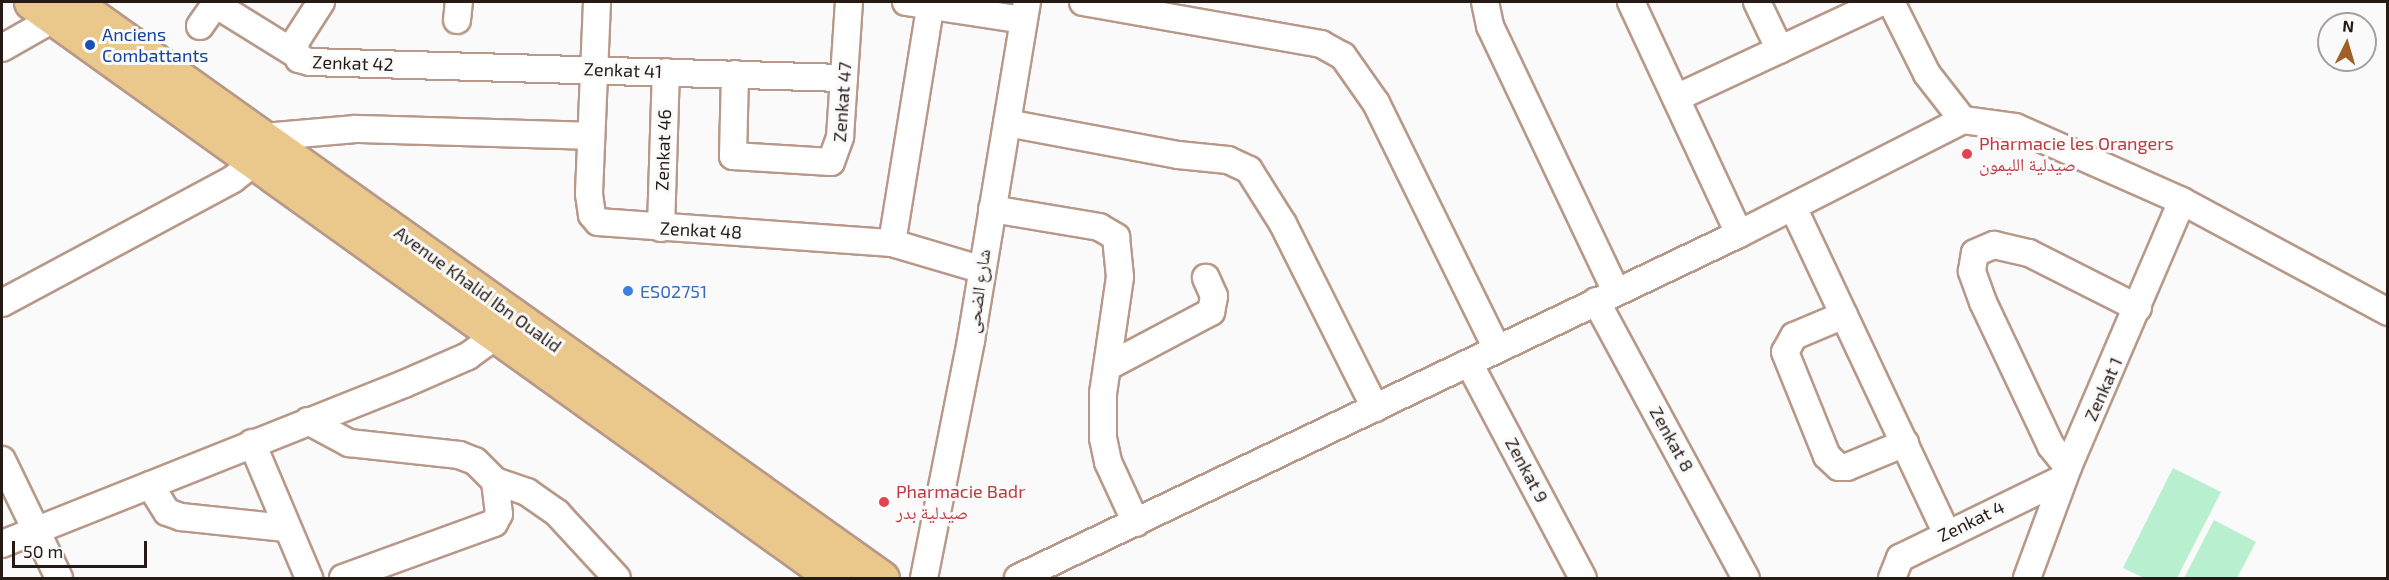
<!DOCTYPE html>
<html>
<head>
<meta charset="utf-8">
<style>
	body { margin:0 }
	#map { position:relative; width:2389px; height:580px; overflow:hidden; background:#fafafa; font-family:"Exo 2","Noto Naskh Arabic",sans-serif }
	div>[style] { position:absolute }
	.green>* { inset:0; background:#b8efcf }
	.roads { filter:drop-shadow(2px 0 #b89989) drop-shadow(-2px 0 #b89989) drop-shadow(0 2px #b89989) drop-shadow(0 -2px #b89989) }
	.minor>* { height:26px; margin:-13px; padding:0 13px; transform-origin:13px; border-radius:13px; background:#fff }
	.major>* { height:33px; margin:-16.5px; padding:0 16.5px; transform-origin:16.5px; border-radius:16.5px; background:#eac88c }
	.dots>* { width:16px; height:16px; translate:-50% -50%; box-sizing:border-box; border:3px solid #fafafa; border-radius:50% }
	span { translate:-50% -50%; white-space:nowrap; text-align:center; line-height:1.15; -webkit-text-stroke:6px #fafafa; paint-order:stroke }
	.transit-label { font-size:18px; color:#164399 }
	.left { translate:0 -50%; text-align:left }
	.street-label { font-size:18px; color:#261a14 }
	.health-label { font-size:18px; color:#be3a42 }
	.shop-label { font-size:18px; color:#366cbe }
	.frame { position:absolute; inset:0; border:3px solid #261a14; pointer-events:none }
	.north { position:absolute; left:2317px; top:12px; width:60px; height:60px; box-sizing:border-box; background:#fafafa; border:2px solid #a5a09e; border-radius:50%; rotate:5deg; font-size:16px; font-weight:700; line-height:24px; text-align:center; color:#261a14 }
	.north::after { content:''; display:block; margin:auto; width:21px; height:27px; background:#a06029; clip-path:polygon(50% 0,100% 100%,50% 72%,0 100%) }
	.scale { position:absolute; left:12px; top:541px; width:135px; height:27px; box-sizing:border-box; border:3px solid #261a14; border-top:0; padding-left:8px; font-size:18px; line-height:21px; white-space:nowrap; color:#261a14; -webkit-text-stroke:4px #fafafa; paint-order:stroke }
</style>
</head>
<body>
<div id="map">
	<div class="green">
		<i style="clip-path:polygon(2173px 468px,2221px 492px,2177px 578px,2144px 578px,2123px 568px)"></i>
		<i style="clip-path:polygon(2214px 520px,2256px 542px,2237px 578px,2184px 578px)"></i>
	</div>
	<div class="roads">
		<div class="minor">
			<i style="left:321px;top:2px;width:50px;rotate:122.7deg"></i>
			<i style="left:294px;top:44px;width:16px;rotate:72deg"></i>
			<i style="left:299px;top:59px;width:11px;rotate:15deg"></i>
			<i style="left:310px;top:62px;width:534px;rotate:1.72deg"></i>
			<i style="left:597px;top:2px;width:192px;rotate:92.4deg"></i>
			<i style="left:589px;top:194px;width:21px;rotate:82deg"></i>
			<i style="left:592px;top:215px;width:9px;rotate:49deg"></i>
			<i style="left:598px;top:222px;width:295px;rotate:4.1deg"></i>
			<i style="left:892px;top:243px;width:92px;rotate:16.5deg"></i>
			<i style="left:906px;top:2px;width:119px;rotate:8.7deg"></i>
			<i style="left:1083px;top:2px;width:242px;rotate:10deg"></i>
			<i style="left:1321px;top:44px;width:25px;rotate:29deg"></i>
			<i style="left:1343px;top:56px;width:57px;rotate:54.9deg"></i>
			<i style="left:1376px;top:103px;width:272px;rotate:63.8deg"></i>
			<i style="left:1485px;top:2px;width:25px;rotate:78deg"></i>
			<i style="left:1490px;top:26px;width:293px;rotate:64.6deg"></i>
			<i style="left:1631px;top:2px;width:256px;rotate:65deg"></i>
			<i style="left:1757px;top:2px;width:53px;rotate:64.4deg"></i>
			<i style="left:1891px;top:2px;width:80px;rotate:63.4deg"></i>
			<i style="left:1927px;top:74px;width:58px;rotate:52deg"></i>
			<i style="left:215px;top:4px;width:93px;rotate:31.8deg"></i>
			<i style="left:457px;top:20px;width:18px;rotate:-84deg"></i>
			<i style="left:200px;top:26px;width:29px;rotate:-55deg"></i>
			<i style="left:2px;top:48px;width:77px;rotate:-29.6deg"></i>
			<i style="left:735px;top:74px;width:82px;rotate:91.4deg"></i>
			<i style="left:733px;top:156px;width:98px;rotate:3.5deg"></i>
			<i style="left:831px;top:162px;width:27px;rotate:-70deg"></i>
			<i style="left:840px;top:137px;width:135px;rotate:-86.2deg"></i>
			<i style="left:1676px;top:98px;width:227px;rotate:-25deg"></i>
			<i style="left:1007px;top:123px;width:174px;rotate:10.6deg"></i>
			<i style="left:1178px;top:155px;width:50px;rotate:5.7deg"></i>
			<i style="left:1228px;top:160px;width:23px;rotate:25deg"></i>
			<i style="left:1249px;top:170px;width:64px;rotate:57.8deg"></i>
			<i style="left:1283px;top:224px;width:206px;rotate:63.4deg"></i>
			<i style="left:264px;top:137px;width:92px;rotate:-5deg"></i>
			<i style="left:356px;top:129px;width:234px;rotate:1.7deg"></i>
			<i style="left:1793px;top:207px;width:359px;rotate:64.8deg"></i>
			<i style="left:992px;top:209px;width:109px;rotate:9.5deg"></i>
			<i style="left:1099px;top:227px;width:20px;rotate:30deg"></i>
			<i style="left:1116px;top:237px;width:40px;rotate:84.3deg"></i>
			<i style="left:1120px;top:277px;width:117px;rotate:98.3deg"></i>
			<i style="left:1103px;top:393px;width:45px;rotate:90deg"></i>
			<i style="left:1103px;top:438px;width:25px;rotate:78deg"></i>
			<i style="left:1108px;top:462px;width:67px;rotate:65.3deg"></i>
			<i style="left:661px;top:228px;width:156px;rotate:-88.2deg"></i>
			<i style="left:892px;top:243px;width:244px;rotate:-80.8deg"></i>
			<i style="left:1596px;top:301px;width:315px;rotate:61.6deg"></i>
			<i style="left:2px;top:303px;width:262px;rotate:-28.2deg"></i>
			<i style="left:233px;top:179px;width:46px;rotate:-37.9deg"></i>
			<i style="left:1844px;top:315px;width:54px;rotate:157.2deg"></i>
			<i style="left:1794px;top:336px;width:18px;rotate:119deg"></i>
			<i style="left:1785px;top:352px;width:112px;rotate:68deg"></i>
			<i style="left:1827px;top:456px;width:16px;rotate:43deg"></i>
			<i style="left:1839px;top:467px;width:8px"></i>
			<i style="left:1847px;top:467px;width:63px;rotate:-22.5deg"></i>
			<i style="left:1469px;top:363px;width:243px;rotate:62.1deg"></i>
			<i style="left:1107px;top:367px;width:118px;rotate:-27.9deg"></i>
			<i style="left:1211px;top:312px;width:16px;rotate:-79deg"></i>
			<i style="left:1214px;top:296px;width:20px;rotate:-114deg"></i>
			<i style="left:308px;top:421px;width:47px;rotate:28.2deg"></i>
			<i style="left:349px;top:443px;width:111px;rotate:6.2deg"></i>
			<i style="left:459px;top:455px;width:17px;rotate:21deg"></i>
			<i style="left:475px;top:461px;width:28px;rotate:45deg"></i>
			<i style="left:495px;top:481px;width:34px;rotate:19deg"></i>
			<i style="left:527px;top:492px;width:37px;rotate:35deg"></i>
			<i style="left:557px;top:513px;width:88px;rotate:47.3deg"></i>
			<i style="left:252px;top:443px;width:147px;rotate:67.1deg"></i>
			<i style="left:2px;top:460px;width:131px;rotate:64.2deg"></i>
			<i style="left:2068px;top:467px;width:27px;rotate:-129deg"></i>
			<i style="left:2051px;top:446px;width:159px;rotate:-115.3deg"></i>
			<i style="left:1983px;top:302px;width:33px;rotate:-110deg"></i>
			<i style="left:1972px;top:271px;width:18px;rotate:-81deg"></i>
			<i style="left:1975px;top:253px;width:21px;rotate:-23deg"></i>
			<i style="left:1994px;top:245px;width:36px;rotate:13deg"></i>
			<i style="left:2029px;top:253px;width:122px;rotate:26.8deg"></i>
			<i style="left:150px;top:485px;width:32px;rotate:58deg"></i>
			<i style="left:167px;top:512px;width:15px;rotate:20deg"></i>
			<i style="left:181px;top:517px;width:105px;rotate:6deg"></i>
			<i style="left:2px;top:544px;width:433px;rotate:-21.7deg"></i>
			<i style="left:404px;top:384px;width:70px;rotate:-23.6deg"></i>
			<i style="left:468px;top:356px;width:34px;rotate:-36deg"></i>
			<i style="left:343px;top:578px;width:161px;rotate:-20deg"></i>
			<i style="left:494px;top:523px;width:10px;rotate:-61deg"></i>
			<i style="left:499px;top:514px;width:33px;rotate:-97deg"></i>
			<i style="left:924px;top:578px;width:243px;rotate:-78.8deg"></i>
			<i style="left:971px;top:340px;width:343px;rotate:-80.6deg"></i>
			<i style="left:1018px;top:578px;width:799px;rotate:-25.51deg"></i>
			<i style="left:1739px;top:234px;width:251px;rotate:-27deg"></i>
			<i style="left:1963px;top:120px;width:52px;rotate:7.7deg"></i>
			<i style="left:2015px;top:127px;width:183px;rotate:23.9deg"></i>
			<i style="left:2182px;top:201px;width:234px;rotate:28.3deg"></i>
			<i style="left:1892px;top:578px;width:22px;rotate:-68deg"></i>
			<i style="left:1900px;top:558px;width:182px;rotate:-26deg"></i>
			<i style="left:2027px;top:578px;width:118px;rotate:-69.7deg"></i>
			<i style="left:2068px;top:467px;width:289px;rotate:-66.8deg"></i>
		</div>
		<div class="major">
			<i style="left:31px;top:2px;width:988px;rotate:35.65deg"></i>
			<i style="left:73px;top:2px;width:993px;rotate:35.45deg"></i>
		</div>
	</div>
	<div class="dots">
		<i style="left:90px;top:45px;background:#1a4fb4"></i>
		<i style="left:1967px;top:154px;background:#e0444e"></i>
		<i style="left:628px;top:291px;background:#3f7fe0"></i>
		<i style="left:884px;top:502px;background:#e0444e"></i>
	</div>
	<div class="transit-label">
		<span class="left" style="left:102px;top:45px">Anciens<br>Combattants</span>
	</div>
	<div class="street-label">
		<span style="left:353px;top:63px;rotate:2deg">Zenkat 42</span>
		<span style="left:623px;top:70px;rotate:2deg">Zenkat 41</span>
		<span style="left:842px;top:102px;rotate:-86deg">Zenkat 47</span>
		<span style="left:663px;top:150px;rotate:-88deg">Zenkat 46</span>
		<span style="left:701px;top:230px;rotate:3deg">Zenkat 48</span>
		<span style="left:478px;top:289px;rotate:36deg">Avenue Khalid Ibn Oualid</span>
		<span style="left:978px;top:291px;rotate:-82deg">شارع الضحى</span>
		<span style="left:2103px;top:389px;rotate:-66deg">Zenkat 1</span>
		<span style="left:1672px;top:439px;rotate:61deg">Zenkat 8</span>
		<span style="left:1527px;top:470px;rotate:62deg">Zenkat 9</span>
		<span style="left:1971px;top:521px;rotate:-26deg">Zenkat 4</span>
	</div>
	<div class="health-label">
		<span class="left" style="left:1979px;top:154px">Pharmacie les Orangers<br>صيدلية الليمون</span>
		<span class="left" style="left:896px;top:502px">Pharmacie Badr<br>صيدلية بدر</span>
	</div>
	<div class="shop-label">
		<span class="left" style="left:640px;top:291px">ES02751</span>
	</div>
	<div class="frame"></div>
	<div class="north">N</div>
	<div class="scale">50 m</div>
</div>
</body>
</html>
